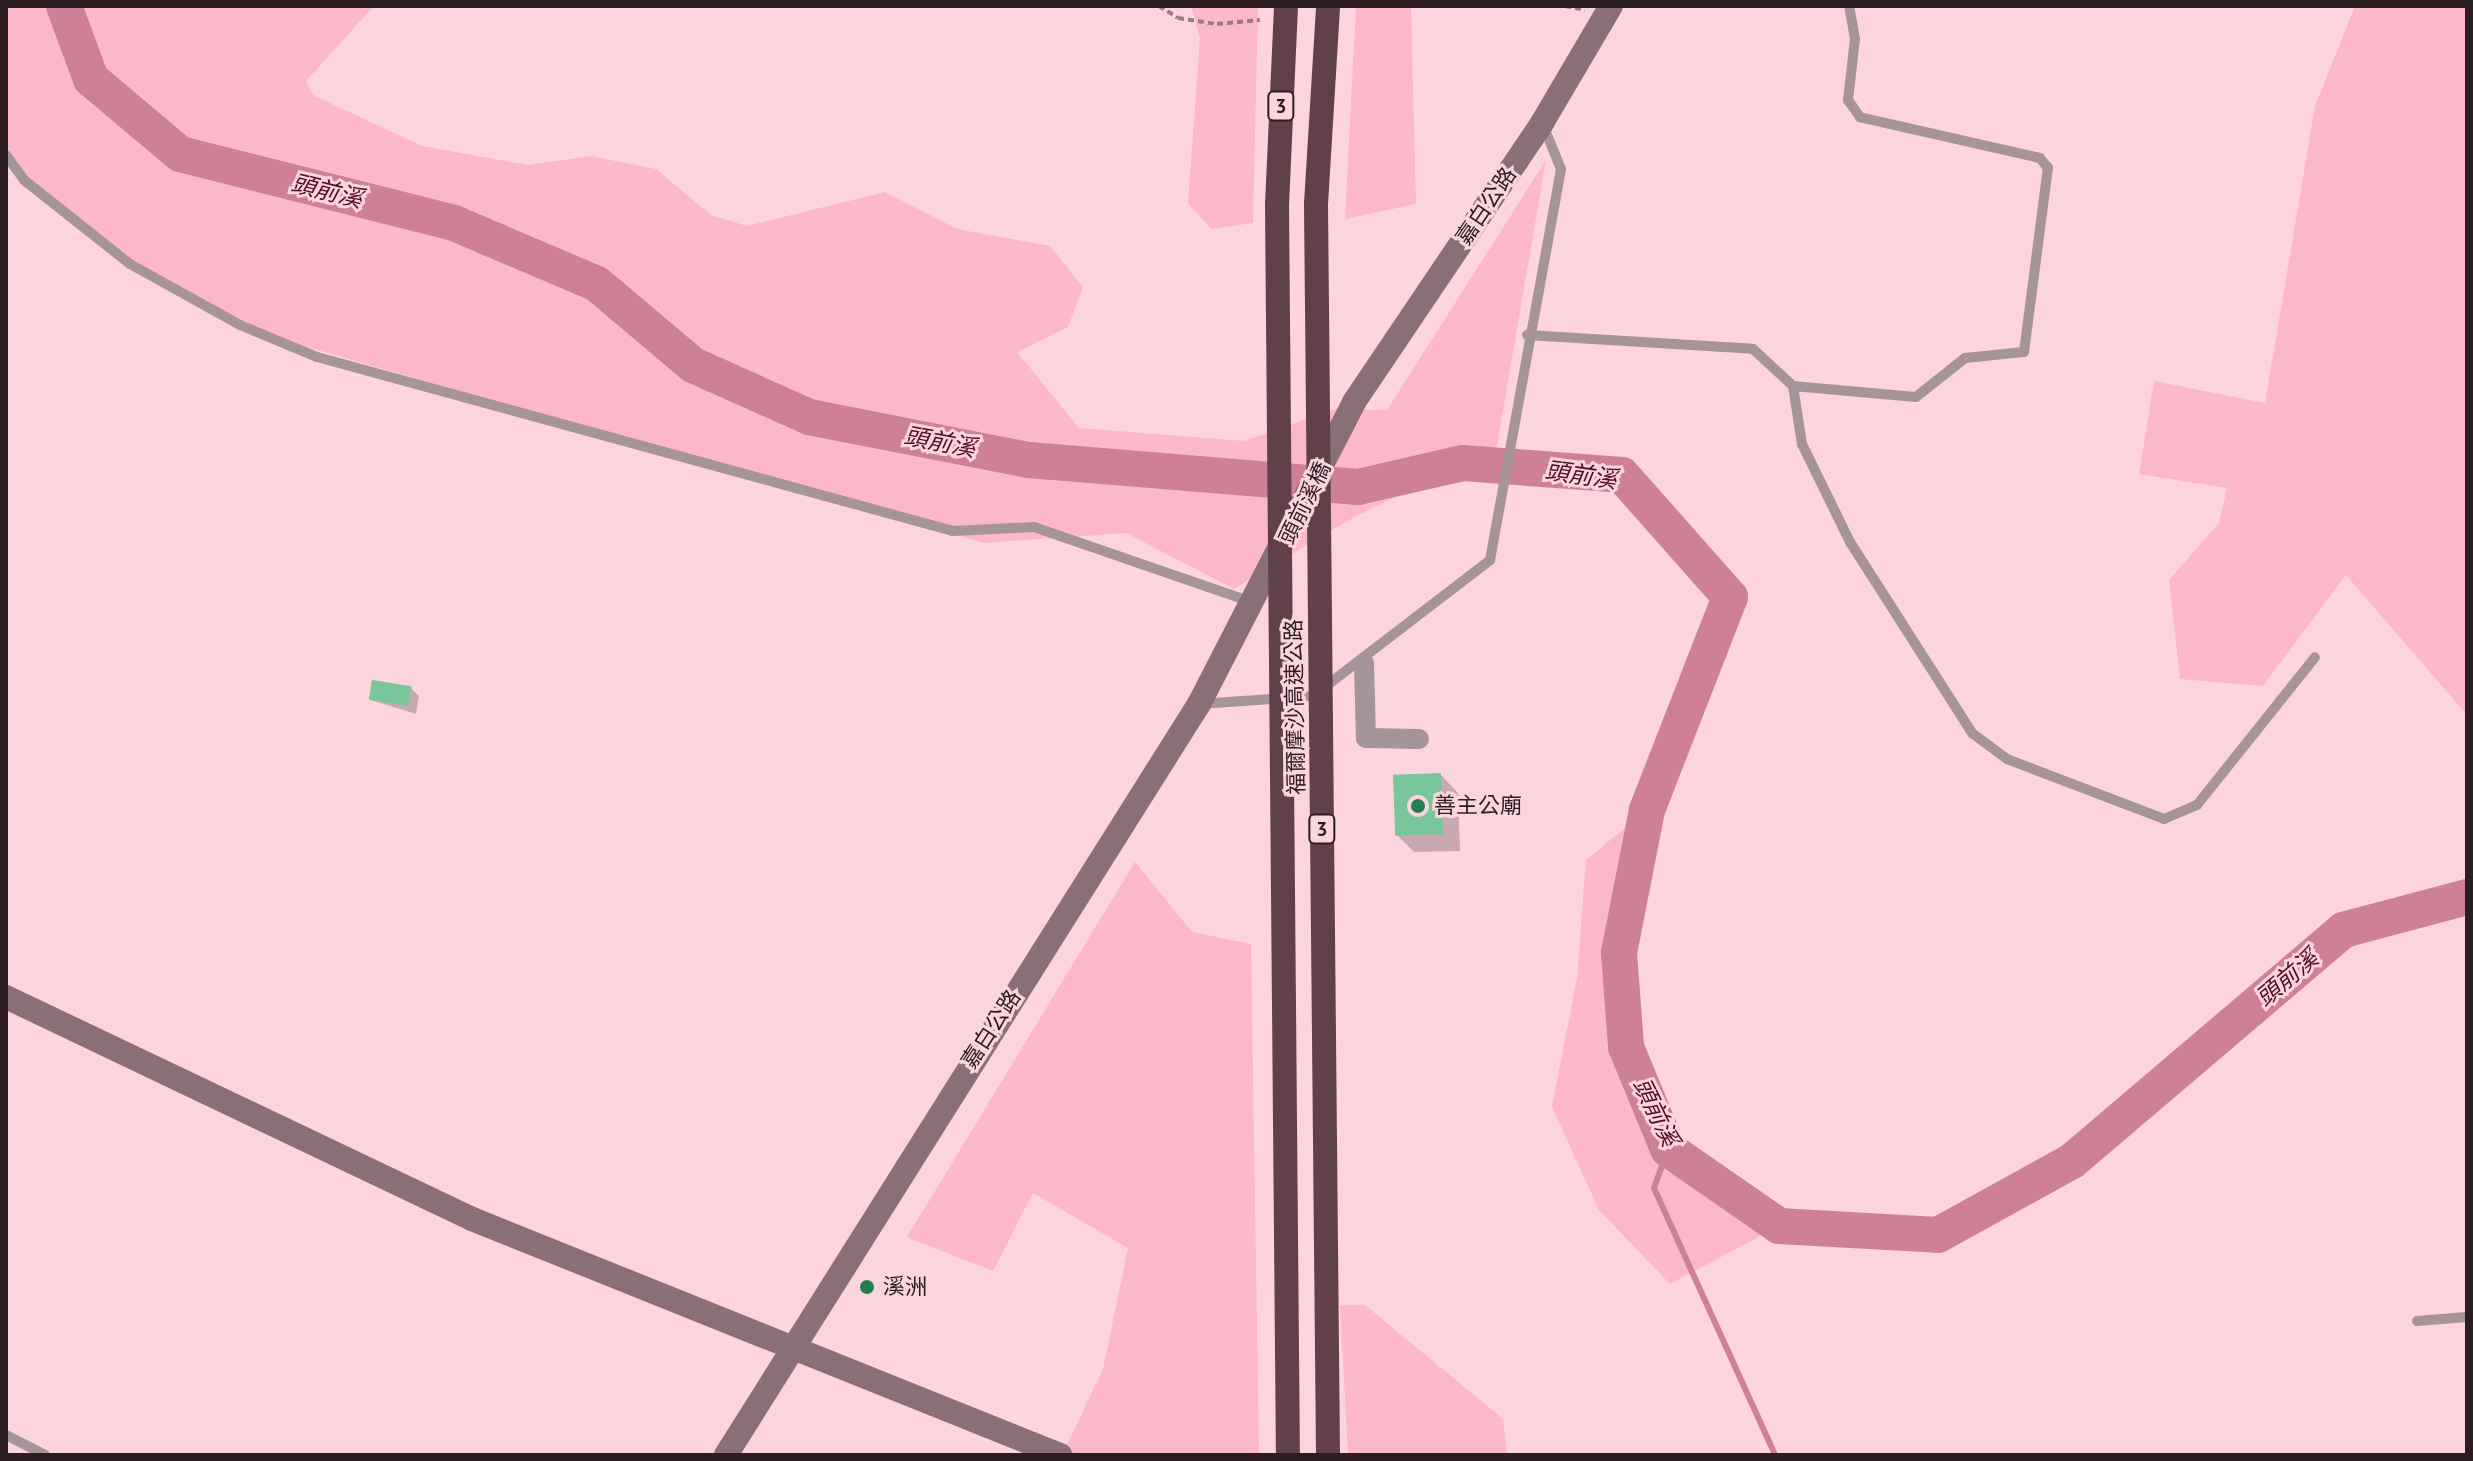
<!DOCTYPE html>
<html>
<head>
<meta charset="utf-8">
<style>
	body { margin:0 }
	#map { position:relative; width:2473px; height:1461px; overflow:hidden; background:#fcd4dd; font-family:"PT Sans","Noto Sans TC",sans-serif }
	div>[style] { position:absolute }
	.green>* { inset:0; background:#fcb7c9 }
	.shadow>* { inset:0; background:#0003 }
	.stream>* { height:6px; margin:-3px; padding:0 3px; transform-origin:3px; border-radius:3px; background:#ce8096 }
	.river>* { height:36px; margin:-18px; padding:0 18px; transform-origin:18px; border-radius:18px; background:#ce8096 }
	.building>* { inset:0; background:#79c69a; transform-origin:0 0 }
	.path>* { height:4px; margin-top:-2px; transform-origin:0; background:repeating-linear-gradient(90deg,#977c82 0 6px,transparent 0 10px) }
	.lane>* { height:10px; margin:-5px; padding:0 5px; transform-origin:5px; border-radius:5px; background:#a59498 }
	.street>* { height:20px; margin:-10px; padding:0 10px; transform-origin:10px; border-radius:10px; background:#a59498 }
	.secondary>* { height:24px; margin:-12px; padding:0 12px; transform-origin:12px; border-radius:12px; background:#887076 }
	.highway>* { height:24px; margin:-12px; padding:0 12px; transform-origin:12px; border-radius:12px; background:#614149 }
	.highway-bridge>* { height:24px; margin:-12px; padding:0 12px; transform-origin:12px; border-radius:12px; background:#614149 }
	.dots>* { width:22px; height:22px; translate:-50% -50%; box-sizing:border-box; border:4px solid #fcd4dd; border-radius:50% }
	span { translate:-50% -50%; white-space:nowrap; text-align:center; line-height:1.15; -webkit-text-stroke:6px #fcd4dd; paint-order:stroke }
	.shield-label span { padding:2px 6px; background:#fcd4dd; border:2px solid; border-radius:6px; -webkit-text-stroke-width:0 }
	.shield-label { font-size:20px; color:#2b1d21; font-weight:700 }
	.street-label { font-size:22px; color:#2b1d21 }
	.poi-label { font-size:22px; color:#2b1d21 }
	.left { translate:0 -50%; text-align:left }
	.water-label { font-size:24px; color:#520c29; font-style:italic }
	.frame { position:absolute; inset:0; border:8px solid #2b1d21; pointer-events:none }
</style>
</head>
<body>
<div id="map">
	<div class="green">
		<i style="clip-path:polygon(6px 6px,374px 6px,306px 81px,313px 95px,422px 146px,528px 165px,591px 156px,656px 169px,711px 215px,747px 226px,885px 192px,957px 229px,1050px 246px,1083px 287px,1068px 327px,1017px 352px,1079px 428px,1244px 441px,1335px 409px,1387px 410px,1546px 160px,1497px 446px,1347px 521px,1234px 589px,1126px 533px,984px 543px,252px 331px,130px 264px,24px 180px,6px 155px)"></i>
		<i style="clip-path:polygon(1191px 6px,1258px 6px,1253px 223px,1211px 229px,1188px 203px,1200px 38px)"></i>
		<i style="clip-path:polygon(1356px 6px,1411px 6px,1416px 204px,1345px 219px)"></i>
		<i style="clip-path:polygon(2355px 6px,2467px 6px,2467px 715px,2346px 575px,2263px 686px,2180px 679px,2169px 580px,2219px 523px,2227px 488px,2139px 474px,2154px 381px,2265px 403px,2315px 106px)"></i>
		<i style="clip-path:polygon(1647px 810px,1619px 953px,1626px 1047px,1668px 1149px,1779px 1226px,1670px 1284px,1599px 1210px,1552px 1107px,1577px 978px,1586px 860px)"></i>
		<i style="clip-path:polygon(1135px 862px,1192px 932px,1251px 944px,1259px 1455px,1063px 1453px,1103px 1369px,1128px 1248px,1033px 1193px,993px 1271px,907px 1237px)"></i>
		<i style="clip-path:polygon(1340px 1305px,1365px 1305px,1503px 1419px,1507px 1455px,1348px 1455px)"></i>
	</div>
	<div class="shadow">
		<i style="clip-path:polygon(411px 688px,419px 696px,416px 714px,371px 700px)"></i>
		<i style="clip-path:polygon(1441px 775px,1458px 793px,1460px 851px,1414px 852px,1396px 834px)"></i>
	</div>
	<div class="stream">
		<i style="left:1668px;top:1149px;width:41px;rotate:109.7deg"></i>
		<i style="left:1654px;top:1188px;width:293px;rotate:65.6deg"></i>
	</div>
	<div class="river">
		<i style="left:64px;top:6px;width:78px;rotate:69.7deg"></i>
		<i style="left:91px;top:79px;width:116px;rotate:40.1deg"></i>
		<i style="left:180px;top:154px;width:283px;rotate:14.1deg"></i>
		<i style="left:454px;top:223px;width:155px;rotate:23.1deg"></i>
		<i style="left:597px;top:284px;width:126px;rotate:40.2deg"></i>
		<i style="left:693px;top:365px;width:127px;rotate:24.1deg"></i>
		<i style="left:809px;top:417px;width:224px;rotate:11.1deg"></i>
		<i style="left:1029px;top:460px;width:330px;rotate:4.7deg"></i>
		<i style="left:1358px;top:487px;width:108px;rotate:-12.9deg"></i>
		<i style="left:1463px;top:463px;width:159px;rotate:4.3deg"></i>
		<i style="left:1622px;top:475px;width:163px;rotate:48.5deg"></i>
		<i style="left:1730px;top:597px;width:229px;rotate:111.3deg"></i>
		<i style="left:1647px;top:810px;width:146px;rotate:101.1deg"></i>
		<i style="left:1619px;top:953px;width:94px;rotate:85.7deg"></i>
		<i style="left:1626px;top:1047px;width:110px;rotate:67.6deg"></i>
		<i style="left:1668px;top:1149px;width:135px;rotate:34.7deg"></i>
		<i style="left:1779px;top:1226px;width:159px;rotate:3.2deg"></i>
		<i style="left:1938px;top:1235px;width:153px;rotate:-28.9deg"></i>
		<i style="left:2072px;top:1161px;width:356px;rotate:-40.4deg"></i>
		<i style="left:2343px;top:930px;width:128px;rotate:-14.9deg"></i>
	</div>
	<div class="building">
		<i style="left:372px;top:680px;width:40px;height:20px;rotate:9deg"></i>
		<i style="left:1441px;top:773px;width:61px;height:48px;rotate:88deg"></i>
	</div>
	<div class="path">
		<i style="left:1159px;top:6px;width:22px;rotate:32deg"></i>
		<i style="left:1178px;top:18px;width:39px;rotate:9deg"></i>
		<i style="left:1217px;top:24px;width:43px;rotate:-5.3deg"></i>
		<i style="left:1565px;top:6px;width:20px;rotate:11deg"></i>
	</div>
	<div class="lane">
		<i style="left:6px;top:155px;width:31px;rotate:54deg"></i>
		<i style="left:24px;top:180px;width:135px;rotate:38.4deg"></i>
		<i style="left:130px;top:264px;width:126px;rotate:29deg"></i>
		<i style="left:240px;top:325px;width:83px;rotate:22.6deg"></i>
		<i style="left:317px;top:357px;width:659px;rotate:15.3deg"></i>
		<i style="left:953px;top:531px;width:81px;rotate:-2.8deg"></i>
		<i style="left:1034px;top:527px;width:231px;rotate:19deg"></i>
		<i style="left:1527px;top:335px;width:226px;rotate:3.5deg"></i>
		<i style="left:1753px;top:349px;width:54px;rotate:42.8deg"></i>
		<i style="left:1793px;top:386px;width:59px;rotate:81.2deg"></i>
		<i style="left:1802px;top:444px;width:109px;rotate:63.9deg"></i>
		<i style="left:1850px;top:542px;width:227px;rotate:57.4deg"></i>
		<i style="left:1972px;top:733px;width:44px;rotate:36.6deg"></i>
		<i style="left:2007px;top:759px;width:168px;rotate:20.9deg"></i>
		<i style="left:2164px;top:819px;width:36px;rotate:-23deg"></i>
		<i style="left:2197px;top:805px;width:189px;rotate:-51.4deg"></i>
		<i style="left:1793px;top:386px;width:123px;rotate:5.1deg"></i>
		<i style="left:1916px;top:397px;width:63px;rotate:-38.5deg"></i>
		<i style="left:1965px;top:358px;width:59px;rotate:-5.8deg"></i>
		<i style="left:2024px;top:352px;width:186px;rotate:-82.6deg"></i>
		<i style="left:2048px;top:168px;width:13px;rotate:-129deg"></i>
		<i style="left:2040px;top:158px;width:185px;rotate:-167.2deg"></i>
		<i style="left:1860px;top:117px;width:21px;rotate:-125deg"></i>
		<i style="left:1848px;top:100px;width:61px;rotate:-83.5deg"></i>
		<i style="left:1855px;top:39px;width:34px;rotate:-100deg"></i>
		<i style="left:1199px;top:704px;width:114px;rotate:-4deg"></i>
		<i style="left:1313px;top:696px;width:223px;rotate:-37.5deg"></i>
		<i style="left:1490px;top:560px;width:397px;rotate:-79.7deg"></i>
		<i style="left:1561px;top:169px;width:48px;rotate:-112.2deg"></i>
		<i style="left:2417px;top:1321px;width:50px;rotate:-4.6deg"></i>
		<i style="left:6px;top:1435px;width:44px;rotate:27.1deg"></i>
	</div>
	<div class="street">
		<i style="left:1364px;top:663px;width:75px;rotate:88.5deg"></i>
		<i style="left:1366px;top:738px;width:53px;rotate:1.1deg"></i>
	</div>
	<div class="secondary">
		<i style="left:6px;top:997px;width:516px;rotate:25.47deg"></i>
		<i style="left:472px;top:1219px;width:634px;rotate:21.87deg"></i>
		<i style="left:726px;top:1455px;width:888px;rotate:-57.8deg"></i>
		<i style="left:1199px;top:704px;width:339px;rotate:-62.8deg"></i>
		<i style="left:1354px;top:402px;width:336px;rotate:-56deg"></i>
		<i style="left:1542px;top:123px;width:136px;rotate:-59.5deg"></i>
	</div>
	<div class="highway">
		<i style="left:1316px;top:204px;width:198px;rotate:-86.5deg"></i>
		<i style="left:1277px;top:205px;width:199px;rotate:-87.4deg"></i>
	</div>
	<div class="highway-bridge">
		<i style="left:1316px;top:204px;width:1251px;rotate:89.45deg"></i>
		<i style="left:1277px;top:205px;width:1250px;rotate:89.5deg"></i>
	</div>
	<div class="dots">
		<i style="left:1418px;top:806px;background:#257e53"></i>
		<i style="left:867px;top:1287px;background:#257e53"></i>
	</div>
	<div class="shield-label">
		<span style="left:1281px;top:106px">3</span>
		<span style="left:1322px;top:829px">3</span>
	</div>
	<div class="street-label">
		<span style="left:1486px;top:206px;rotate:-56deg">嘉白公路</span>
		<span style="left:1305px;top:503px;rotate:-64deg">頭前溪橋</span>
		<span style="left:1295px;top:707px;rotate:-91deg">福爾摩沙高速公路</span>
		<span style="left:991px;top:1029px;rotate:-57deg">嘉白公路</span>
	</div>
	<div class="poi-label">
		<span class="left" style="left:1434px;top:806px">善主公廟</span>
		<span class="left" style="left:883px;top:1287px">溪洲</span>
	</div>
	<div class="water-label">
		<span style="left:327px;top:191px;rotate:14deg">頭前溪</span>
		<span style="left:940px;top:442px;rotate:11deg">頭前溪</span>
		<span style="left:1581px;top:475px;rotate:8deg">頭前溪</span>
		<span style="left:2287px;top:978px;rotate:-40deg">頭前溪</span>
		<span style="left:1656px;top:1112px;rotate:64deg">頭前溪</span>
	</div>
	<div class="frame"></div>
</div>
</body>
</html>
